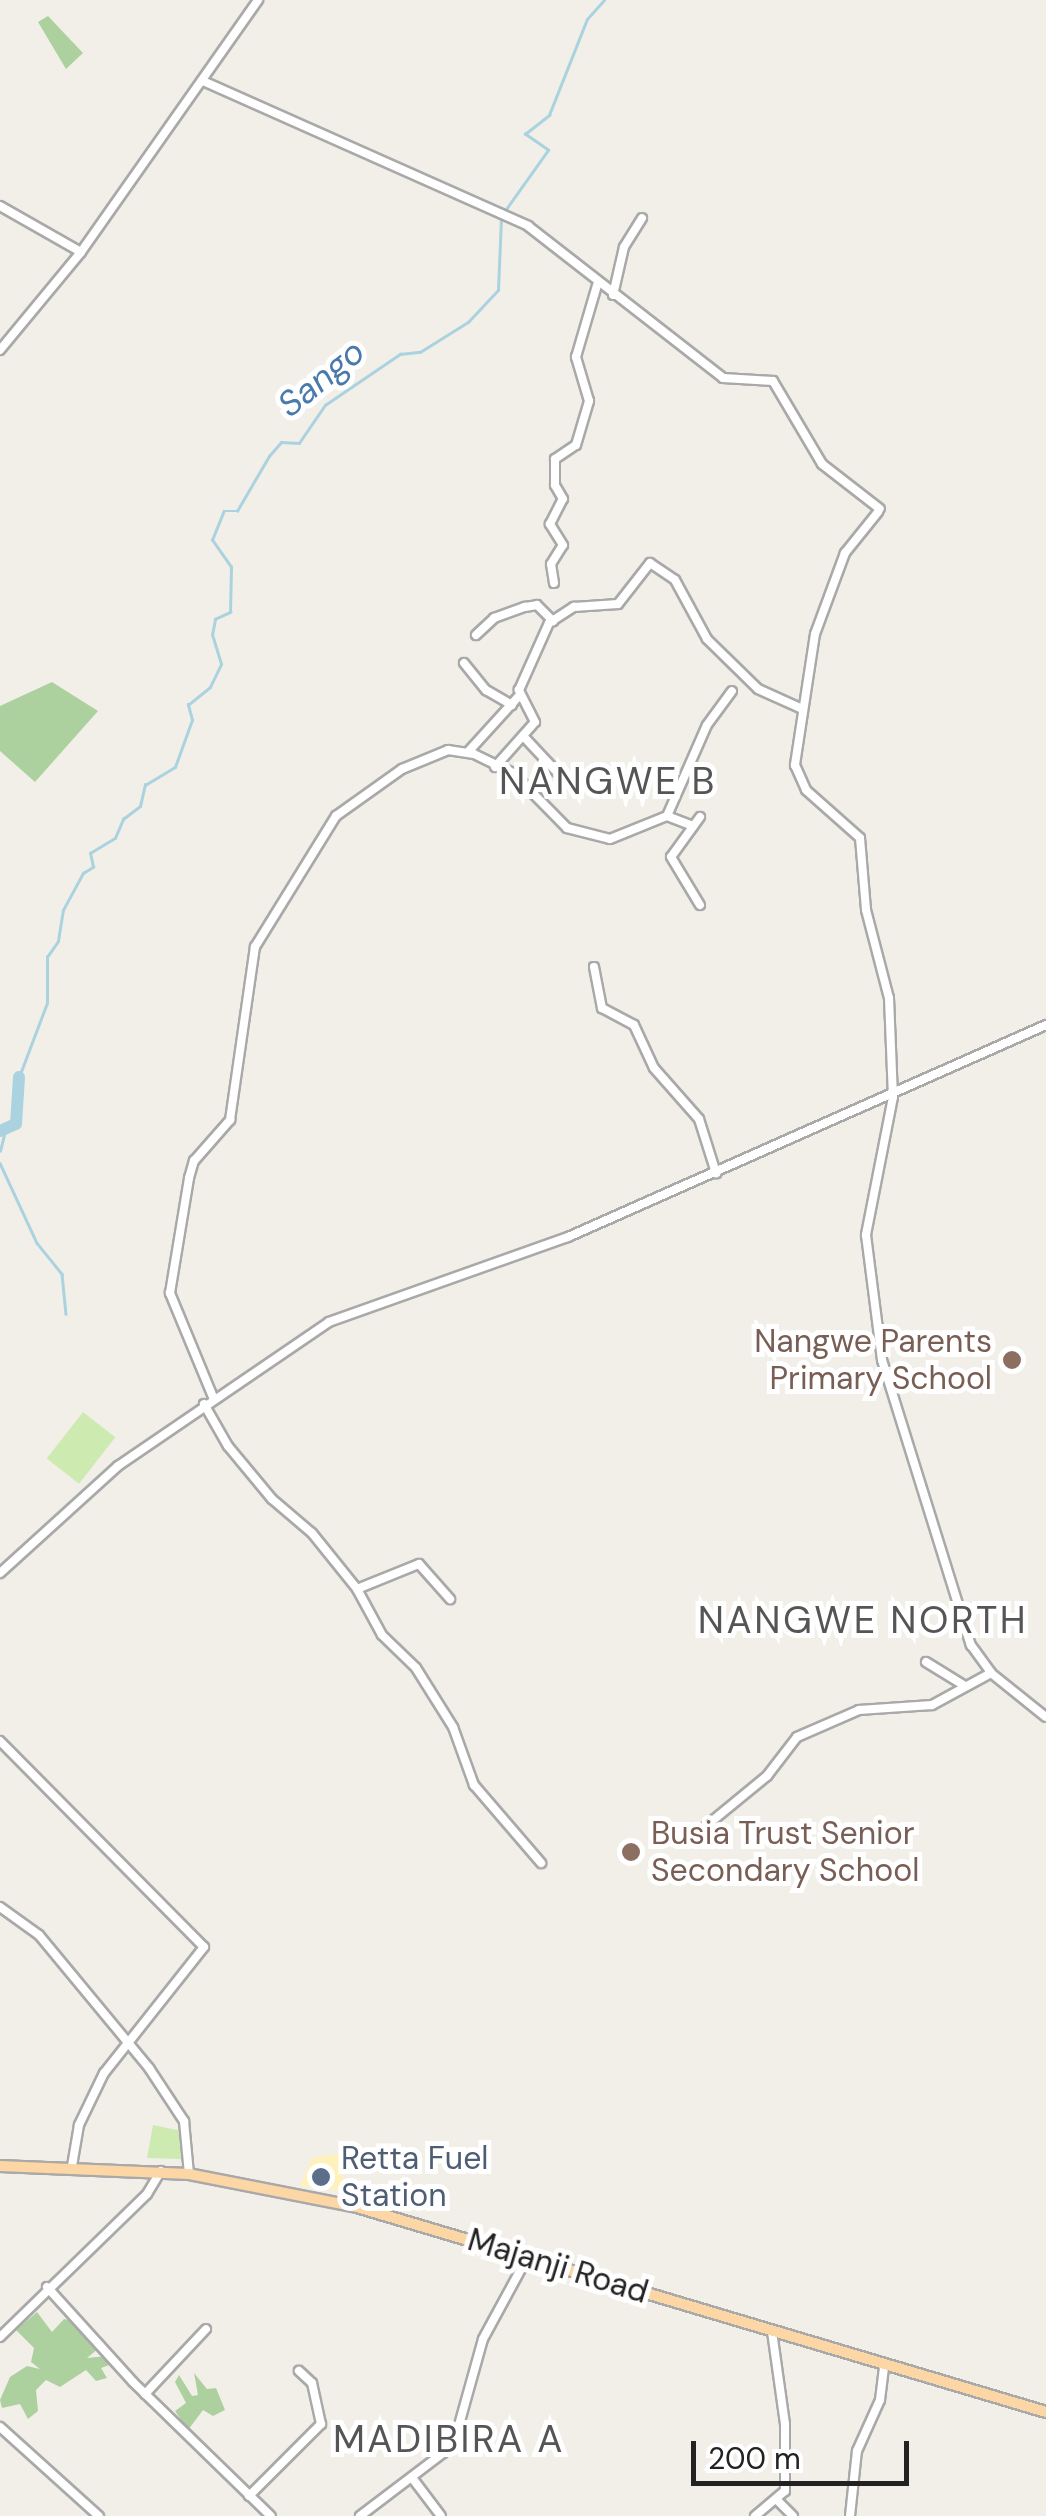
<!DOCTYPE html>
<html>
<head>
<meta charset="utf-8">
<style>
	body { margin:0 }
	#map { position:relative; width:1046px; height:2516px; overflow:hidden; background:#f2efe9; font-family:"DM Sans",sans-serif }
	div>[style] { position:absolute }
	.grass>* { inset:0; background:#cdebb0; transform-origin:0 0 }
	.forest>* { inset:0; background:#add19e }
	.sand>* { inset:0; background:#fff1ba }
	.stream>* { height:2.5px; margin:-1.25px; padding:0 1.25px; transform-origin:1.25px; border-radius:1.25px; background:#aad3df }
	.river>* { height:12px; margin:-6px; padding:0 6px; transform-origin:6px; border-radius:6px; background:#aad3df }
	.roads { filter:drop-shadow(2px 0 #a9a9a9) drop-shadow(-2px 0 #a9a9a9) drop-shadow(0 2px #a9a9a9) drop-shadow(0 -2px #a9a9a9) }
	.minor>* { height:8px; margin:-4px; padding:0 4px; transform-origin:4px; border-radius:4px; background:#fff }
	.major>* { height:10px; margin:-5px; padding:0 5px; transform-origin:5px; border-radius:5px; background:#fcd6a4 }
	.dots>* { width:28px; height:28px; translate:-50% -50%; box-sizing:border-box; border:5px solid #fff; border-radius:50% }
	span { translate:-50% -50%; white-space:nowrap; text-align:center; line-height:1.15; -webkit-text-stroke:10px #fff; paint-order:stroke }
	.education-label { font-size:32px; color:#785e54 }
	.right { translate:-100% -50%; text-align:right }
	.left { translate:0 -50%; text-align:left }
	.service-label { font-size:32px; color:#4e5e75 }
	.street-label { font-size:32px; color:#222 }
	.water-label { font-size:35px; color:#4a7aab; font-style:italic }
	.quarter-label { font-size:38px; color:#555; letter-spacing:2.5px }
	.scale { position:absolute; left:691px; top:2441px; width:218px; height:45px; box-sizing:border-box; border:5px solid #222; border-top:0; padding-left:12px; font-size:30px; line-height:35px; white-space:nowrap; color:#222; -webkit-text-stroke:8px #fff; paint-order:stroke }
</style>
</head>
<body>
<div id="map">
	<div class="grass">
		<i style="left:83px;top:1412px;width:41px;height:59px;rotate:38deg"></i>
		<i style="clip-path:polygon(153px 2125px,182px 2131px,182px 2159px,147px 2158px)"></i>
	</div>
	<div class="forest">
		<i style="clip-path:polygon(48px 16px,83px 53px,66px 69px,38px 22px)"></i>
		<i style="clip-path:polygon(52px 682px,98px 711px,35px 782px,0 751px,0 706px)"></i>
		<i style="clip-path:polygon(37px 2312px,52px 2332px,64px 2319px,75px 2321px,99px 2348px,87px 2358px,106px 2356px,112px 2364px,101px 2368px,107px 2378px,96px 2381px,86px 2370px,60px 2387px,46px 2380px,36px 2390px,38px 2411px,28px 2419px,20px 2404px,2px 2408px,0 2400px,10px 2377px,27px 2366px,40px 2369px,31px 2362px,34px 2348px,16px 2330px)"></i>
		<i style="clip-path:polygon(179px 2375px,192px 2396px,198px 2395px,194px 2373px,207px 2389px,216px 2388px,225px 2410px,213px 2416px,203px 2410px,188px 2430px,175px 2411px,186px 2403px,175px 2382px)"></i>
	</div>
	<div class="sand">
		<i style="clip-path:polygon(340px 2154px,344px 2191px,300px 2186px,312px 2158px)"></i>
	</div>
	<div class="stream">
		<i style="left:504px;top:212px;width:76px;rotate:-54.6deg"></i>
		<i style="left:548px;top:150px;width:28px;rotate:-145deg"></i>
		<i style="left:525px;top:134px;width:31px;rotate:-38deg"></i>
		<i style="left:549px;top:115px;width:103px;rotate:-68.4deg"></i>
		<i style="left:587px;top:19px;width:25px;rotate:-48deg"></i>
		<i style="left:19px;top:1077px;width:79px;rotate:-69.3deg"></i>
		<i style="left:47px;top:1003px;width:46px;rotate:-90deg"></i>
		<i style="left:47px;top:957px;width:19px;rotate:-55deg"></i>
		<i style="left:58px;top:941px;width:31px;rotate:-81deg"></i>
		<i style="left:63px;top:910px;width:42px;rotate:-61.6deg"></i>
		<i style="left:83px;top:873px;width:12px;rotate:-31deg"></i>
		<i style="left:93px;top:867px;width:14px;rotate:-102deg"></i>
		<i style="left:90px;top:853px;width:29px;rotate:-31deg"></i>
		<i style="left:115px;top:838px;width:21px;rotate:-67deg"></i>
		<i style="left:123px;top:819px;width:21px;rotate:-37deg"></i>
		<i style="left:140px;top:806px;width:22px;rotate:-77deg"></i>
		<i style="left:145px;top:785px;width:35px;rotate:-31deg"></i>
		<i style="left:175px;top:767px;width:50px;rotate:-70.1deg"></i>
		<i style="left:192px;top:720px;width:16px;rotate:-105deg"></i>
		<i style="left:188px;top:705px;width:28px;rotate:-39deg"></i>
		<i style="left:210px;top:687px;width:25px;rotate:-64deg"></i>
		<i style="left:221px;top:664px;width:30px;rotate:-107deg"></i>
		<i style="left:212px;top:635px;width:16px;rotate:-79deg"></i>
		<i style="left:215px;top:619px;width:17px;rotate:-25deg"></i>
		<i style="left:230px;top:612px;width:45px;rotate:-88.7deg"></i>
		<i style="left:231px;top:567px;width:33px;rotate:-125deg"></i>
		<i style="left:212px;top:540px;width:31px;rotate:-68deg"></i>
		<i style="left:224px;top:511px;width:13px"></i>
		<i style="left:237px;top:511px;width:64px;rotate:-59.8deg"></i>
		<i style="left:269px;top:456px;width:18px;rotate:-49deg"></i>
		<i style="left:281px;top:442px;width:18px;rotate:3deg"></i>
		<i style="left:299px;top:443px;width:46px;rotate:-55.6deg"></i>
		<i style="left:325px;top:405px;width:91px;rotate:-34.2deg"></i>
		<i style="left:400px;top:354px;width:20px;rotate:-6deg"></i>
		<i style="left:420px;top:352px;width:57px;rotate:-32deg"></i>
		<i style="left:468px;top:322px;width:44px;rotate:-46.8deg"></i>
		<i style="left:498px;top:290px;width:71px;rotate:-87.6deg"></i>
		<i style="left:0;top:1151px;width:21px;rotate:-76deg"></i>
		<i style="left:0;top:1163px;width:88px;rotate:65.2deg"></i>
		<i style="left:37px;top:1243px;width:40px;rotate:51deg"></i>
		<i style="left:62px;top:1274px;width:40px;rotate:84.3deg"></i>
	</div>
	<div class="river">
		<i style="left:0;top:1131px;width:17px;rotate:-24deg"></i>
		<i style="left:16px;top:1124px;width:47px;rotate:-86.3deg"></i>
	</div>
	<div class="roads">
		<div class="minor">
			<i style="left:203px;top:81px;width:356px;rotate:24deg"></i>
			<i style="left:528px;top:226px;width:247px;rotate:37.9deg"></i>
			<i style="left:723px;top:378px;width:50px;rotate:3.4deg"></i>
			<i style="left:773px;top:381px;width:96px;rotate:59.4deg"></i>
			<i style="left:822px;top:464px;width:73px;rotate:37.8deg"></i>
			<i style="left:0;top:206px;width:93px;rotate:29.6deg"></i>
			<i style="left:613px;top:295px;width:49px;rotate:-77.1deg"></i>
			<i style="left:624px;top:247px;width:34px;rotate:-58deg"></i>
			<i style="left:0;top:350px;width:127px;rotate:-50.4deg"></i>
			<i style="left:81px;top:252px;width:308px;rotate:-54.9deg"></i>
			<i style="left:878px;top:512px;width:53px;rotate:128.8deg"></i>
			<i style="left:845px;top:553px;width:86px;rotate:110.3deg"></i>
			<i style="left:815px;top:634px;width:133px;rotate:98.7deg"></i>
			<i style="left:795px;top:765px;width:27px;rotate:66deg"></i>
			<i style="left:806px;top:790px;width:72px;rotate:41.6deg"></i>
			<i style="left:860px;top:838px;width:72px;rotate:85.2deg"></i>
			<i style="left:866px;top:910px;width:91px;rotate:75.4deg"></i>
			<i style="left:889px;top:998px;width:99px;rotate:87.7deg"></i>
			<i style="left:893px;top:1097px;width:141px;rotate:101.1deg"></i>
			<i style="left:866px;top:1235px;width:126px;rotate:82.7deg"></i>
			<i style="left:882px;top:1360px;width:299px;rotate:72.7deg"></i>
			<i style="left:971px;top:1645px;width:34px;rotate:54deg"></i>
			<i style="left:991px;top:1673px;width:70px;rotate:38.7deg"></i>
			<i style="left:554px;top:583px;width:19px;rotate:-99deg"></i>
			<i style="left:551px;top:564px;width:22px;rotate:-58deg"></i>
			<i style="left:563px;top:545px;width:25px;rotate:-122deg"></i>
			<i style="left:550px;top:524px;width:28px;rotate:-63deg"></i>
			<i style="left:563px;top:499px;width:16px;rotate:-120deg"></i>
			<i style="left:555px;top:485px;width:26px;rotate:-90deg"></i>
			<i style="left:555px;top:459px;width:25px;rotate:-34deg"></i>
			<i style="left:576px;top:445px;width:46px;rotate:-73.5deg"></i>
			<i style="left:589px;top:401px;width:46px;rotate:-106.5deg"></i>
			<i style="left:576px;top:357px;width:75px;rotate:-73.7deg"></i>
			<i style="left:476px;top:635px;width:25px;rotate:-43deg"></i>
			<i style="left:494px;top:618px;width:33px;rotate:-20deg"></i>
			<i style="left:525px;top:607px;width:12px;rotate:-9deg"></i>
			<i style="left:537px;top:605px;width:23px;rotate:45deg"></i>
			<i style="left:464px;top:663px;width:35px;rotate:51deg"></i>
			<i style="left:486px;top:690px;width:30px;rotate:30deg"></i>
			<i style="left:525px;top:738px;width:63px;rotate:46.9deg"></i>
			<i style="left:468px;top:752px;width:76px;rotate:-47.7deg"></i>
			<i style="left:495px;top:767px;width:60px;rotate:-48.4deg"></i>
			<i style="left:535px;top:722px;width:36px;rotate:-117deg"></i>
			<i style="left:519px;top:690px;width:73px;rotate:-65.9deg"></i>
			<i style="left:549px;top:623px;width:30px;rotate:-33deg"></i>
			<i style="left:574px;top:607px;width:44px;rotate:-3.9deg"></i>
			<i style="left:618px;top:604px;width:52px;rotate:-52deg"></i>
			<i style="left:650px;top:563px;width:30px;rotate:34deg"></i>
			<i style="left:675px;top:580px;width:67px;rotate:61.5deg"></i>
			<i style="left:707px;top:639px;width:71px;rotate:44.4deg"></i>
			<i style="left:758px;top:689px;width:46px;rotate:24.3deg"></i>
			<i style="left:667px;top:816px;width:99px;rotate:-66.3deg"></i>
			<i style="left:707px;top:725px;width:42px;rotate:-53.7deg"></i>
			<i style="left:700px;top:817px;width:49px;rotate:125.9deg"></i>
			<i style="left:671px;top:857px;width:56px;rotate:58.9deg"></i>
			<i style="left:594px;top:967px;width:42px;rotate:79deg"></i>
			<i style="left:602px;top:1008px;width:36px;rotate:28deg"></i>
			<i style="left:634px;top:1025px;width:47px;rotate:65.1deg"></i>
			<i style="left:654px;top:1068px;width:68px;rotate:48.6deg"></i>
			<i style="left:699px;top:1119px;width:57px;rotate:72.5deg"></i>
			<i style="left:213px;top:1397px;width:113px;rotate:-112.5deg"></i>
			<i style="left:170px;top:1293px;width:117px;rotate:-80.6deg"></i>
			<i style="left:189px;top:1178px;width:18px;rotate:-74deg"></i>
			<i style="left:194px;top:1161px;width:55px;rotate:-48.7deg"></i>
			<i style="left:230px;top:1120px;width:175px;rotate:-81.8deg"></i>
			<i style="left:255px;top:947px;width:154px;rotate:-58.3deg"></i>
			<i style="left:336px;top:816px;width:81px;rotate:-35.5deg"></i>
			<i style="left:402px;top:769px;width:50px;rotate:-22.4deg"></i>
			<i style="left:448px;top:750px;width:26px;rotate:9deg"></i>
			<i style="left:474px;top:754px;width:43px;rotate:26deg"></i>
			<i style="left:513px;top:773px;width:77px;rotate:45.5deg"></i>
			<i style="left:567px;top:828px;width:44px;rotate:14.3deg"></i>
			<i style="left:610px;top:839px;width:61px;rotate:-22deg"></i>
			<i style="left:667px;top:816px;width:28px;rotate:21deg"></i>
			<i style="left:204px;top:1404px;width:48px;rotate:60.3deg"></i>
			<i style="left:228px;top:1446px;width:69px;rotate:50.3deg"></i>
			<i style="left:272px;top:1499px;width:52px;rotate:40.4deg"></i>
			<i style="left:312px;top:1533px;width:72px;rotate:51.2deg"></i>
			<i style="left:357px;top:1589px;width:52px;rotate:61.5deg"></i>
			<i style="left:382px;top:1635px;width:47px;rotate:44.1deg"></i>
			<i style="left:416px;top:1668px;width:70px;rotate:57.9deg"></i>
			<i style="left:453px;top:1727px;width:62px;rotate:70.1deg"></i>
			<i style="left:474px;top:1785px;width:103px;rotate:49.3deg"></i>
			<i style="left:0;top:1573px;width:159px;rotate:-42.2deg"></i>
			<i style="left:118px;top:1466px;width:255px;rotate:-34.3deg"></i>
			<i style="left:329px;top:1322px;width:254px;rotate:-19.6deg"></i>
			<i style="left:568px;top:1237px;width:523px;rotate:-23.92deg"></i>
			<i style="left:357px;top:1589px;width:67px;rotate:-22deg"></i>
			<i style="left:419px;top:1564px;width:47px;rotate:48.5deg"></i>
			<i style="left:926px;top:1662px;width:46px;rotate:31.6deg"></i>
			<i style="left:0;top:1741px;width:290px;rotate:45.3deg"></i>
			<i style="left:204px;top:1947px;width:161px;rotate:128.4deg"></i>
			<i style="left:104px;top:2073px;width:58px;rotate:115.7deg"></i>
			<i style="left:79px;top:2125px;width:42px;rotate:99.7deg"></i>
			<i style="left:706px;top:1826px;width:79px;rotate:-39.3deg"></i>
			<i style="left:767px;top:1776px;width:49px;rotate:-52.4deg"></i>
			<i style="left:797px;top:1737px;width:68px;rotate:-23.5deg"></i>
			<i style="left:859px;top:1710px;width:73px;rotate:-3.9deg"></i>
			<i style="left:932px;top:1705px;width:67px;rotate:-28.5deg"></i>
			<i style="left:0;top:1907px;width:48px;rotate:35.7deg"></i>
			<i style="left:39px;top:1935px;width:173px;rotate:50.4deg"></i>
			<i style="left:149px;top:2068px;width:64px;rotate:56.6deg"></i>
			<i style="left:184px;top:2121px;width:53px;rotate:84.6deg"></i>
			<i style="left:47px;top:2287px;width:128px;rotate:47.8deg"></i>
			<i style="left:133px;top:2382px;width:192px;rotate:44.2deg"></i>
			<i style="left:0;top:2337px;width:205px;rotate:-44.2deg"></i>
			<i style="left:147px;top:2194px;width:27px;rotate:-59deg"></i>
			<i style="left:145px;top:2394px;width:89px;rotate:-46.8deg"></i>
			<i style="left:0;top:2427px;width:133px;rotate:42deg"></i>
			<i style="left:413px;top:2479px;width:46px;rotate:52.9deg"></i>
			<i style="left:249px;top:2496px;width:102px;rotate:-45deg"></i>
			<i style="left:321px;top:2424px;width:42px;rotate:-102.4deg"></i>
			<i style="left:312px;top:2383px;width:18px;rotate:-137deg"></i>
			<i style="left:776px;top:2499px;width:24px;rotate:45deg"></i>
			<i style="left:360px;top:2516px;width:104px;rotate:-37.2deg"></i>
			<i style="left:443px;top:2453px;width:32px;rotate:-60deg"></i>
			<i style="left:459px;top:2425px;width:89px;rotate:-74.4deg"></i>
			<i style="left:483px;top:2339px;width:94px;rotate:-61.5deg"></i>
			<i style="left:755px;top:2516px;width:39px;rotate:-40deg"></i>
			<i style="left:785px;top:2491px;width:67px;rotate:-90deg"></i>
			<i style="left:785px;top:2424px;width:94px;rotate:-98deg"></i>
			<i style="left:850px;top:2516px;width:65px;rotate:-83.9deg"></i>
			<i style="left:857px;top:2451px;width:56px;rotate:-65.7deg"></i>
			<i style="left:880px;top:2400px;width:34px;rotate:-83deg"></i>
		</div>
		<div class="major">
			<i style="left:0;top:2166px;width:189px;rotate:2.4deg"></i>
			<i style="left:189px;top:2174px;width:171px;rotate:11.1deg"></i>
			<i style="left:357px;top:2207px;width:719px;rotate:16.57deg"></i>
		</div>
	</div>
	<div class="dots">
		<i style="left:1012px;top:1360px;background:#8d6e63"></i>
		<i style="left:631px;top:1852px;background:#8d6e63"></i>
		<i style="left:321px;top:2177px;background:#5c6f8a"></i>
	</div>
	<div class="education-label">
		<span class="right" style="left:992px;top:1360px">Nangwe Parents<br>Primary School</span>
		<span class="left" style="left:651px;top:1852px">Busia Trust Senior<br>Secondary School</span>
	</div>
	<div class="service-label">
		<span class="left" style="left:341px;top:2177px">Retta Fuel<br>Station</span>
	</div>
	<div class="street-label">
		<span style="left:558px;top:2266px;rotate:17deg">Majanji Road</span>
	</div>
	<div class="water-label">
		<span style="left:321px;top:378px;rotate:-39deg">Sango</span>
	</div>
	<div class="quarter-label">
		<span style="left:608px;top:782px">NANGWE B</span>
		<span style="left:863px;top:1621px">NANGWE NORTH</span>
		<span style="left:449px;top:2440px">MADIBIRA A</span>
	</div>
	<div class="scale">200 m</div>
</div>
</body>
</html>
